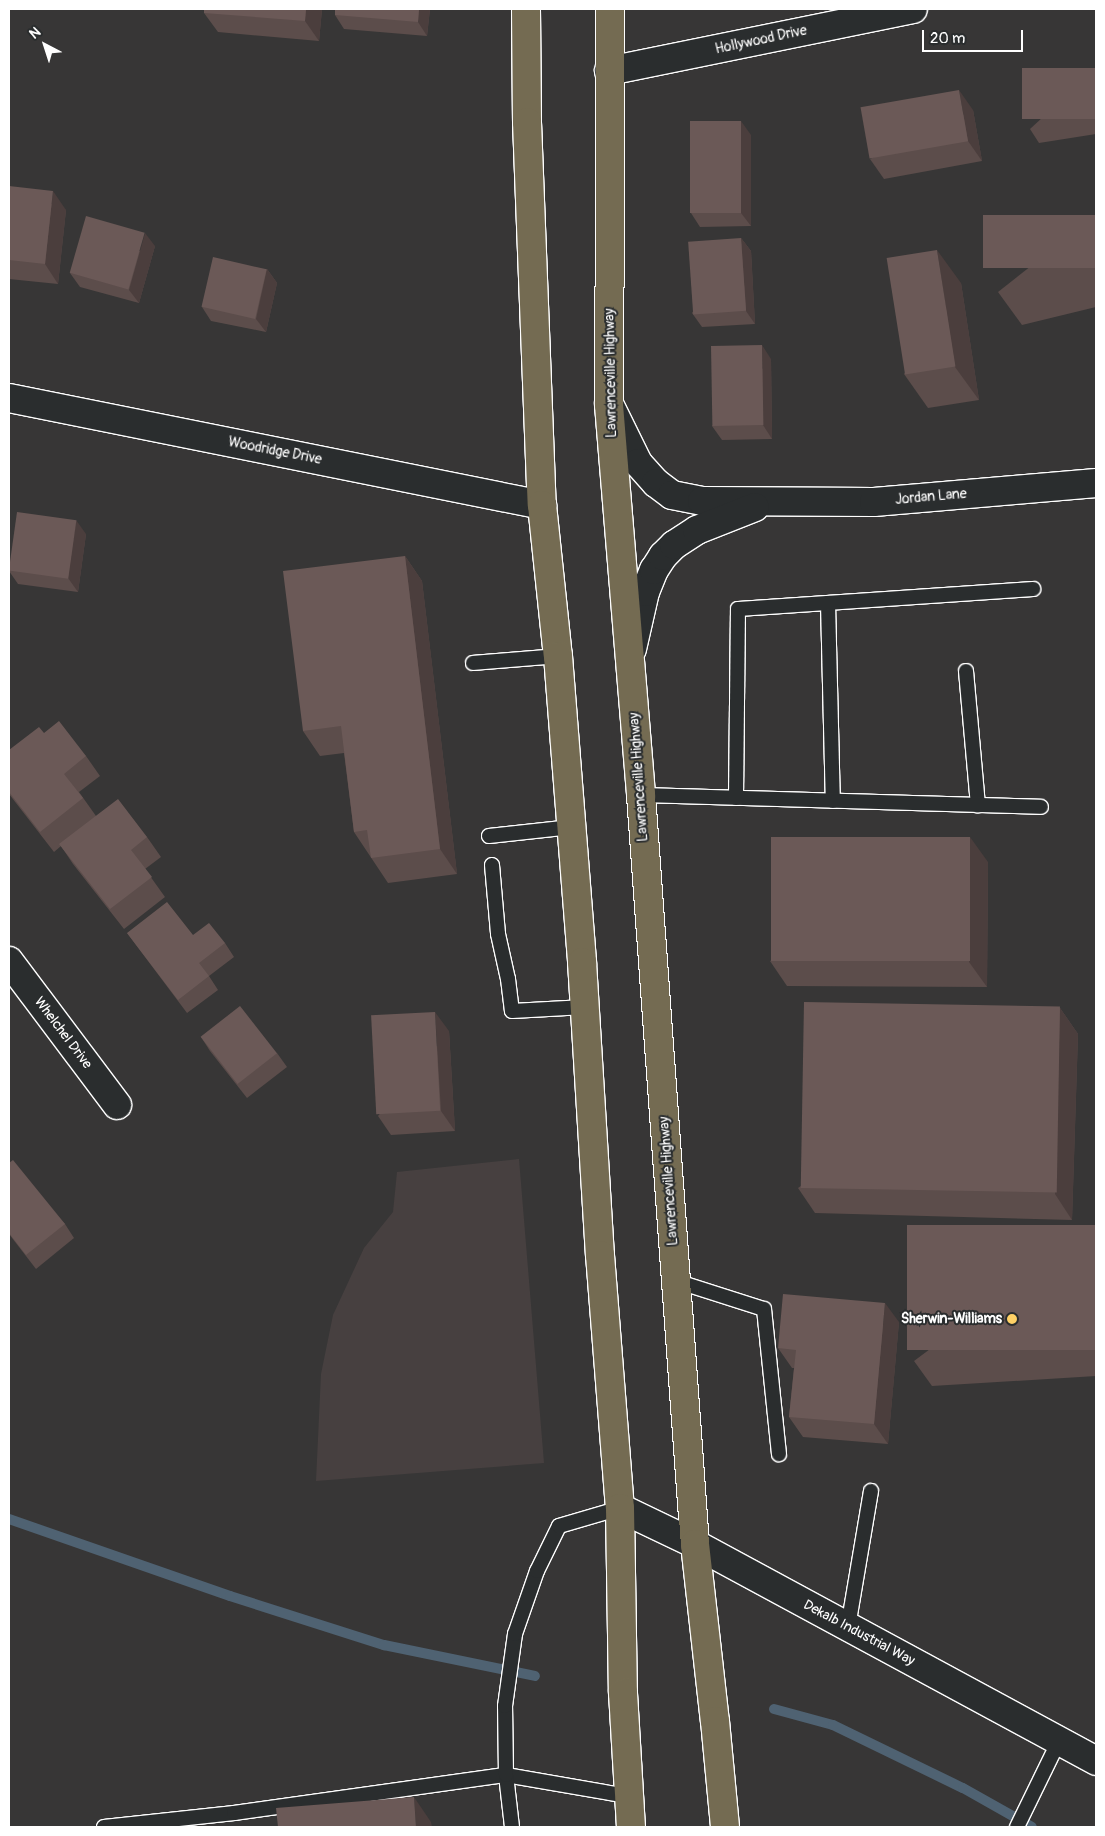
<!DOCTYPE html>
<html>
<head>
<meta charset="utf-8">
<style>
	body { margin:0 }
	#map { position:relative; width:1105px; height:1836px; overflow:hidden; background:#373636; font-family:Pangolin,sans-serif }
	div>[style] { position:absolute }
	.built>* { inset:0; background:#474040 }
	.stream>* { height:10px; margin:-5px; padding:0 5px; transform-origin:5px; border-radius:5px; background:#4f6272 }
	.roads { filter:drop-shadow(1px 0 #fff) drop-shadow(-1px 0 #fff) drop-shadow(0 1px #fff) drop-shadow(0 -1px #fff) }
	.lane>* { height:14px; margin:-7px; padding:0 7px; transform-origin:7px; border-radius:7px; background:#2a2d2e }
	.street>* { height:28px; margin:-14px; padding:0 14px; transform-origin:14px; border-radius:14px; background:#2a2d2e }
	.secondary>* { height:28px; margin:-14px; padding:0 14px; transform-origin:14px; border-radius:14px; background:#2a2d2e }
	.highway>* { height:28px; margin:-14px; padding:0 14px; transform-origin:14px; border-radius:14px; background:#746b52 }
	.wall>* { inset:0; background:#5c4d4b }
	.shaded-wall>* { inset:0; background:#4b3e3d }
	.building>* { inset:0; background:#6b5957; transform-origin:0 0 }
	.dots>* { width:14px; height:14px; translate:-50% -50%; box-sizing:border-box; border:2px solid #2a2d2e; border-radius:50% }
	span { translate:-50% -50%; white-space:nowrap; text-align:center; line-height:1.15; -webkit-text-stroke:4px #2a2d2e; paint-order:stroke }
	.street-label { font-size:14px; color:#fff }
	.poi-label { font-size:14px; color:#fff; font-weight:700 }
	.right { translate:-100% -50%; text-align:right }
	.frame { position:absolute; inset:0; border:10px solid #fff; pointer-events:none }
	.north { position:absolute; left:20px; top:20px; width:50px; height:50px; -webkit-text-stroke:4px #2a2d2e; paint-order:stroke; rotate:320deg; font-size:14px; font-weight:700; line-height:20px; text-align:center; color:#fff }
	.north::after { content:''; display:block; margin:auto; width:18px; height:22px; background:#fff; clip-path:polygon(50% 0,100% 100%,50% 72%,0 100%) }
	.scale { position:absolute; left:922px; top:30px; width:101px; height:22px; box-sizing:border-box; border:2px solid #fff; border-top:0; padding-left:6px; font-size:15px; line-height:18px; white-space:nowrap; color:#fff; -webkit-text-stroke:4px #2a2d2e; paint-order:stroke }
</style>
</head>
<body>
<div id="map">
	<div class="built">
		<i style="clip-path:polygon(519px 1159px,544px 1463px,316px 1481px,321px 1374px,333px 1315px,364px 1248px,393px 1212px,397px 1172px)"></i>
	</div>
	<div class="stream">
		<i style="left:9px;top:1519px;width:234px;rotate:19.2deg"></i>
		<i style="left:230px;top:1596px;width:162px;rotate:17.7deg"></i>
		<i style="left:384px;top:1645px;width:154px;rotate:11.6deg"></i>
		<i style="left:774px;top:1709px;width:61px;rotate:15.2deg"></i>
		<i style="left:833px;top:1725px;width:144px;rotate:25.9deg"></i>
		<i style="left:963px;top:1788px;width:79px;rotate:29.5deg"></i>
	</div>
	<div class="roads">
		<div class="lane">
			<i style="left:828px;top:603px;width:198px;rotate:88.6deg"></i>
			<i style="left:473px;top:663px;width:85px;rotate:-4.7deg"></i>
			<i style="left:966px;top:671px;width:135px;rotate:84.9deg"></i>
			<i style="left:641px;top:795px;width:400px;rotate:1.7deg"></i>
			<i style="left:736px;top:798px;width:189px;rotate:-89.4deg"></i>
			<i style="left:738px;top:609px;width:296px;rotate:-3.9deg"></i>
			<i style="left:489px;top:836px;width:83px;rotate:-6.2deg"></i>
			<i style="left:492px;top:865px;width:69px;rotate:85deg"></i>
			<i style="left:498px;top:934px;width:46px;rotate:77.5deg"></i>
			<i style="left:508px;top:979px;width:32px;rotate:83deg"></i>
			<i style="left:512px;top:1011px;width:73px;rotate:-3.1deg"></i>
			<i style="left:676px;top:1281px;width:92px;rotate:17.7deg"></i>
			<i style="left:764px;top:1309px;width:146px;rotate:84.1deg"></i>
			<i style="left:848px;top:1627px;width:138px;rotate:-80.4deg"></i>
			<i style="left:104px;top:1827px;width:131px;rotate:-6.1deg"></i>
			<i style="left:234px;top:1813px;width:275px;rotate:-8deg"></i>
			<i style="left:506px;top:1775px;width:124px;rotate:9.8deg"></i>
			<i style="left:512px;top:1827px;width:52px;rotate:-96.6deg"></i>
			<i style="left:506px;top:1775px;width:69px;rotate:-90.8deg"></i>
			<i style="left:505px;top:1706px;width:73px;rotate:-82.1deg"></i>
			<i style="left:515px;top:1634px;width:67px;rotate:-70.8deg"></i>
			<i style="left:537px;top:1571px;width:50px;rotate:-63.9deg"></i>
			<i style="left:559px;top:1526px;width:64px;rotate:-16.4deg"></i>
			<i style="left:1017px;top:1827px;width:96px;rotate:-64deg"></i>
		</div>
		<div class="street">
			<i style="left:609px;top:71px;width:310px;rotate:-11.5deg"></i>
			<i style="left:9px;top:398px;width:544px;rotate:11.35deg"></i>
			<i style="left:610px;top:406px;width:64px;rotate:63.8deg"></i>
			<i style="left:638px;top:463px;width:27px;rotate:48deg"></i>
			<i style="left:656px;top:483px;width:20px;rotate:37deg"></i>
			<i style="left:672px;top:495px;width:31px;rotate:11deg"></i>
			<i style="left:702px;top:501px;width:172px;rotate:0.3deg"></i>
			<i style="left:874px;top:502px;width:223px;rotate:-4.9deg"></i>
			<i style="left:632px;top:649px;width:58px;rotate:-77.2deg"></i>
			<i style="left:645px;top:592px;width:24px;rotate:-68deg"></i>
			<i style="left:654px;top:570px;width:17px;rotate:-57deg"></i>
			<i style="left:663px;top:556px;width:16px;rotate:-45deg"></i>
			<i style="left:674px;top:545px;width:27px;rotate:-33deg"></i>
			<i style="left:697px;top:530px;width:62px;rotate:-21.6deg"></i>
			<i style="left:9px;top:961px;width:180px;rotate:53.1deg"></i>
		</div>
		<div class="secondary">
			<i style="left:620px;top:1508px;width:83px;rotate:25.6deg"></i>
			<i style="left:695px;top:1544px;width:456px;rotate:28.4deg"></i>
		</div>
		<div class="highway">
			<i style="left:526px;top:9px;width:113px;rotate:89.5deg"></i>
			<i style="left:527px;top:122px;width:383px;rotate:87.8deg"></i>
			<i style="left:542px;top:505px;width:152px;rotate:84deg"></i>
			<i style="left:558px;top:656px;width:307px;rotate:85.5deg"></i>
			<i style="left:582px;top:962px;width:294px;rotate:86.5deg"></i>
			<i style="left:600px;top:1255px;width:254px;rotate:85.5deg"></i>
			<i style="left:620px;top:1508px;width:185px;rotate:89.1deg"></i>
			<i style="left:623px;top:1693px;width:134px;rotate:86.6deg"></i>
			<i style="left:610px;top:9px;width:396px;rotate:90.1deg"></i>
			<i style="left:609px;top:405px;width:391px;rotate:85.3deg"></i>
			<i style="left:641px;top:795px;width:751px;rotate:85.88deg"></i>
			<i style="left:695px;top:1544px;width:178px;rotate:83.6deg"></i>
			<i style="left:715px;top:1721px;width:106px;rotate:84.6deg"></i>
		</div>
	</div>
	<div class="wall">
		<i style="clip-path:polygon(322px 9px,319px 41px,218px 32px,204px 13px)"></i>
		<i style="clip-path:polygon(335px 9px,430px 9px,427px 36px,344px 29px,335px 15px)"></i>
		<i style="clip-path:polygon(1096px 68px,1096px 134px,1039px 143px,1030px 129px)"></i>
		<i style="clip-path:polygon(973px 110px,982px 161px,884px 179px,870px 159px)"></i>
		<i style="clip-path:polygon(751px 135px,751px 226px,700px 227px,691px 213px)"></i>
		<i style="clip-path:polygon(9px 186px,66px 210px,58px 284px,9px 279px)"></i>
		<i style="clip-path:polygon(1096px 215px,1096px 307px,1022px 325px,998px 292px)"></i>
		<i style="clip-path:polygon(741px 238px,751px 251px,755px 324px,702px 327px,692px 313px)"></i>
		<i style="clip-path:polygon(155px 246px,139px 303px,80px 287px,70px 273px)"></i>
		<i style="clip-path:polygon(267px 269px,277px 283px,266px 332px,211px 321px,202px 307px)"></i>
		<i style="clip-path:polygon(961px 283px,979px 400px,928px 408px,904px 374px)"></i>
		<i style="clip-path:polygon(771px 359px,772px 439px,722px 440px,712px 426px)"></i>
		<i style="clip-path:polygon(86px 534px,78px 592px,18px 584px,9px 571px,9px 566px)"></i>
		<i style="clip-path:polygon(405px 556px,422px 581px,457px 874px,388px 883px,354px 832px,344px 753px,320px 756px,303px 731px)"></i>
		<i style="clip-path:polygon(44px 733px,86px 756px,100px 776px,79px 792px,96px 816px,147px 837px,161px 857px,145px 869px,165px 897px,124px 929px,73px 864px,61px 846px,54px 852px,9px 794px,9px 750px)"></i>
		<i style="clip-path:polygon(988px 862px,987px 987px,787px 986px,770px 961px)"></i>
		<i style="clip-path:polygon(127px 933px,193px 935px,225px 943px,234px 957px,209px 976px,218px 990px,187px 1013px)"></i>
		<i style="clip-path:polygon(1060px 1008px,1078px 1034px,1072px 1220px,815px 1213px,798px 1188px)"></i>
		<i style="clip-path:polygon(449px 1031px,455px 1131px,391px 1135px,378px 1116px)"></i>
		<i style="clip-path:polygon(201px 1037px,277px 1053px,287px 1067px,247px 1098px,210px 1051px)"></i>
		<i style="clip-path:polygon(9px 1163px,65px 1224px,74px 1238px,36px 1269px,9px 1234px)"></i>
		<i style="clip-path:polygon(1096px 1225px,1096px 1376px,932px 1386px,914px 1361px)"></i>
		<i style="clip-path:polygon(899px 1322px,888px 1444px,803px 1437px,789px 1417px,794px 1368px,792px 1368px,778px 1348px)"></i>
	</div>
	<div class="shaded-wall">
		<i style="clip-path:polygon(306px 9px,322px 9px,319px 41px,305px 21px)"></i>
		<i style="clip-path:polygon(419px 9px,430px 9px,427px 36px,418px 22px)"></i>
		<i style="clip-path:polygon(959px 90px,973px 110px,982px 161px,968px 141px)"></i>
		<i style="clip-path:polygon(741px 121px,751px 135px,751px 226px,741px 213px)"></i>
		<i style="clip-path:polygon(53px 191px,66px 210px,58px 284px,45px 264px)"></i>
		<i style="clip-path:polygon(145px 233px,155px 246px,139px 303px,129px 290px)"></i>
		<i style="clip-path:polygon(741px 238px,751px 251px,755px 324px,746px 311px)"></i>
		<i style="clip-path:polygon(937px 250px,961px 283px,979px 400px,955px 367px)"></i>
		<i style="clip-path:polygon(267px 269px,277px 283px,266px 332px,256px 319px)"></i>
		<i style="clip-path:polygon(762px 345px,771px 359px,772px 439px,763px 425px)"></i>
		<i style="clip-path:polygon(76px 520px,86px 534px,78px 592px,68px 578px)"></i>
		<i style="clip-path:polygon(405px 556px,422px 581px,457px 874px,440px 849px)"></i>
		<i style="clip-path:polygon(970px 837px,988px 862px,987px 987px,969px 962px)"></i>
		<i style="clip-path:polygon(1060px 1008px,1078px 1034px,1072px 1220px,1055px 1194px)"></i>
		<i style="clip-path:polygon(435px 1012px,449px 1031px,455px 1131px,441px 1111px)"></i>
		<i style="clip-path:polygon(885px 1303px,899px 1322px,888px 1444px,874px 1424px)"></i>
		<i style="clip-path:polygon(414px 1797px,431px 1822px,432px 1827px,416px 1827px)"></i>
	</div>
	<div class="building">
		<i style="clip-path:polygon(204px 9px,306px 9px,305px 21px,204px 13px)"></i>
		<i style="clip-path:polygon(335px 9px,419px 9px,418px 22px,335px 15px)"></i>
		<i style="left:1096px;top:68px;width:51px;height:74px;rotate:90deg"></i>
		<i style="left:959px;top:90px;width:52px;height:100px;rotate:80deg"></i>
		<i style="left:741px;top:121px;width:92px;height:51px;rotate:90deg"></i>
		<i style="clip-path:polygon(9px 186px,53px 191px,45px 264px,9px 260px)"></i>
		<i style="left:1096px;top:215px;width:53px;height:113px;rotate:90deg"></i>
		<i style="left:86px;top:216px;width:61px;height:59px;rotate:16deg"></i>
		<i style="left:741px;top:238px;width:73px;height:53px;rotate:86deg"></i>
		<i style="left:937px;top:250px;width:118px;height:51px;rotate:81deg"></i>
		<i style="left:213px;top:257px;width:55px;height:51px;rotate:13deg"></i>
		<i style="left:762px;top:345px;width:80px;height:51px;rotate:89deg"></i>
		<i style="left:17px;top:512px;width:60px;height:59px;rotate:8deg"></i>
		<i style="clip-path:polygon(405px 556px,440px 849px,371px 858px,367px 830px,354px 832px,341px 726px,303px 731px,283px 571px)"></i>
		<i style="clip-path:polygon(59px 721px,86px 756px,64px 774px,83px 798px,40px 832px,9px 792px,9px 750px,39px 727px,44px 733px)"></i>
		<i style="clip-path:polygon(118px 799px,147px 837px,131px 850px,152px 877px,110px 909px,59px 844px)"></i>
		<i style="left:771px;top:837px;width:199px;height:124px"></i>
		<i style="clip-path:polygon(167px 902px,193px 935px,209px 923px,225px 943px,199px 963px,209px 976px,178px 1000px,127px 933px)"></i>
		<i style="left:804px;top:1002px;width:256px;height:186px;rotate:1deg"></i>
		<i style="left:240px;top:1006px;width:60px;height:50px;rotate:52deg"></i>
		<i style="left:435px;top:1012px;width:99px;height:64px;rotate:87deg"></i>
		<i style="clip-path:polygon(13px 1160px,65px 1224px,26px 1255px,9px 1233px,9px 1163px)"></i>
		<i style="left:1096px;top:1225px;width:125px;height:189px;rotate:90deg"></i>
		<i style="clip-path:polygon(783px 1294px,885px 1303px,874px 1424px,789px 1417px,796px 1350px,778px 1348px)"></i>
		<i style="clip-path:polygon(414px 1797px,416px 1827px,269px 1827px,278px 1827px,276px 1808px)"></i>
	</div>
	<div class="dots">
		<i style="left:1012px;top:1319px;background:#ffd166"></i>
	</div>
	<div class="street-label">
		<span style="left:761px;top:40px;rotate:-12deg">Hollywood Drive</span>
		<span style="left:611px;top:373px;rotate:-91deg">Lawrenceville Highway</span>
		<span style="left:275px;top:451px;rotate:11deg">Woodridge Drive</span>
		<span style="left:931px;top:497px;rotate:-5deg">Jordan Lane</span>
		<span style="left:639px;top:777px;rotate:-94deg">Lawrenceville Highway</span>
		<span style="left:63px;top:1033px;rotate:53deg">Whelchel Drive</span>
		<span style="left:669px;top:1181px;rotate:-94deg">Lawrenceville Highway</span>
		<span style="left:859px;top:1633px;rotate:28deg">Dekalb Industrial Way</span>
	</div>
	<div class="poi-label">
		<span class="right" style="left:1002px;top:1319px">Sherwin-Williams</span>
	</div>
	<div class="frame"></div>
	<div class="north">N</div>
	<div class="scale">20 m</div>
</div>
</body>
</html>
